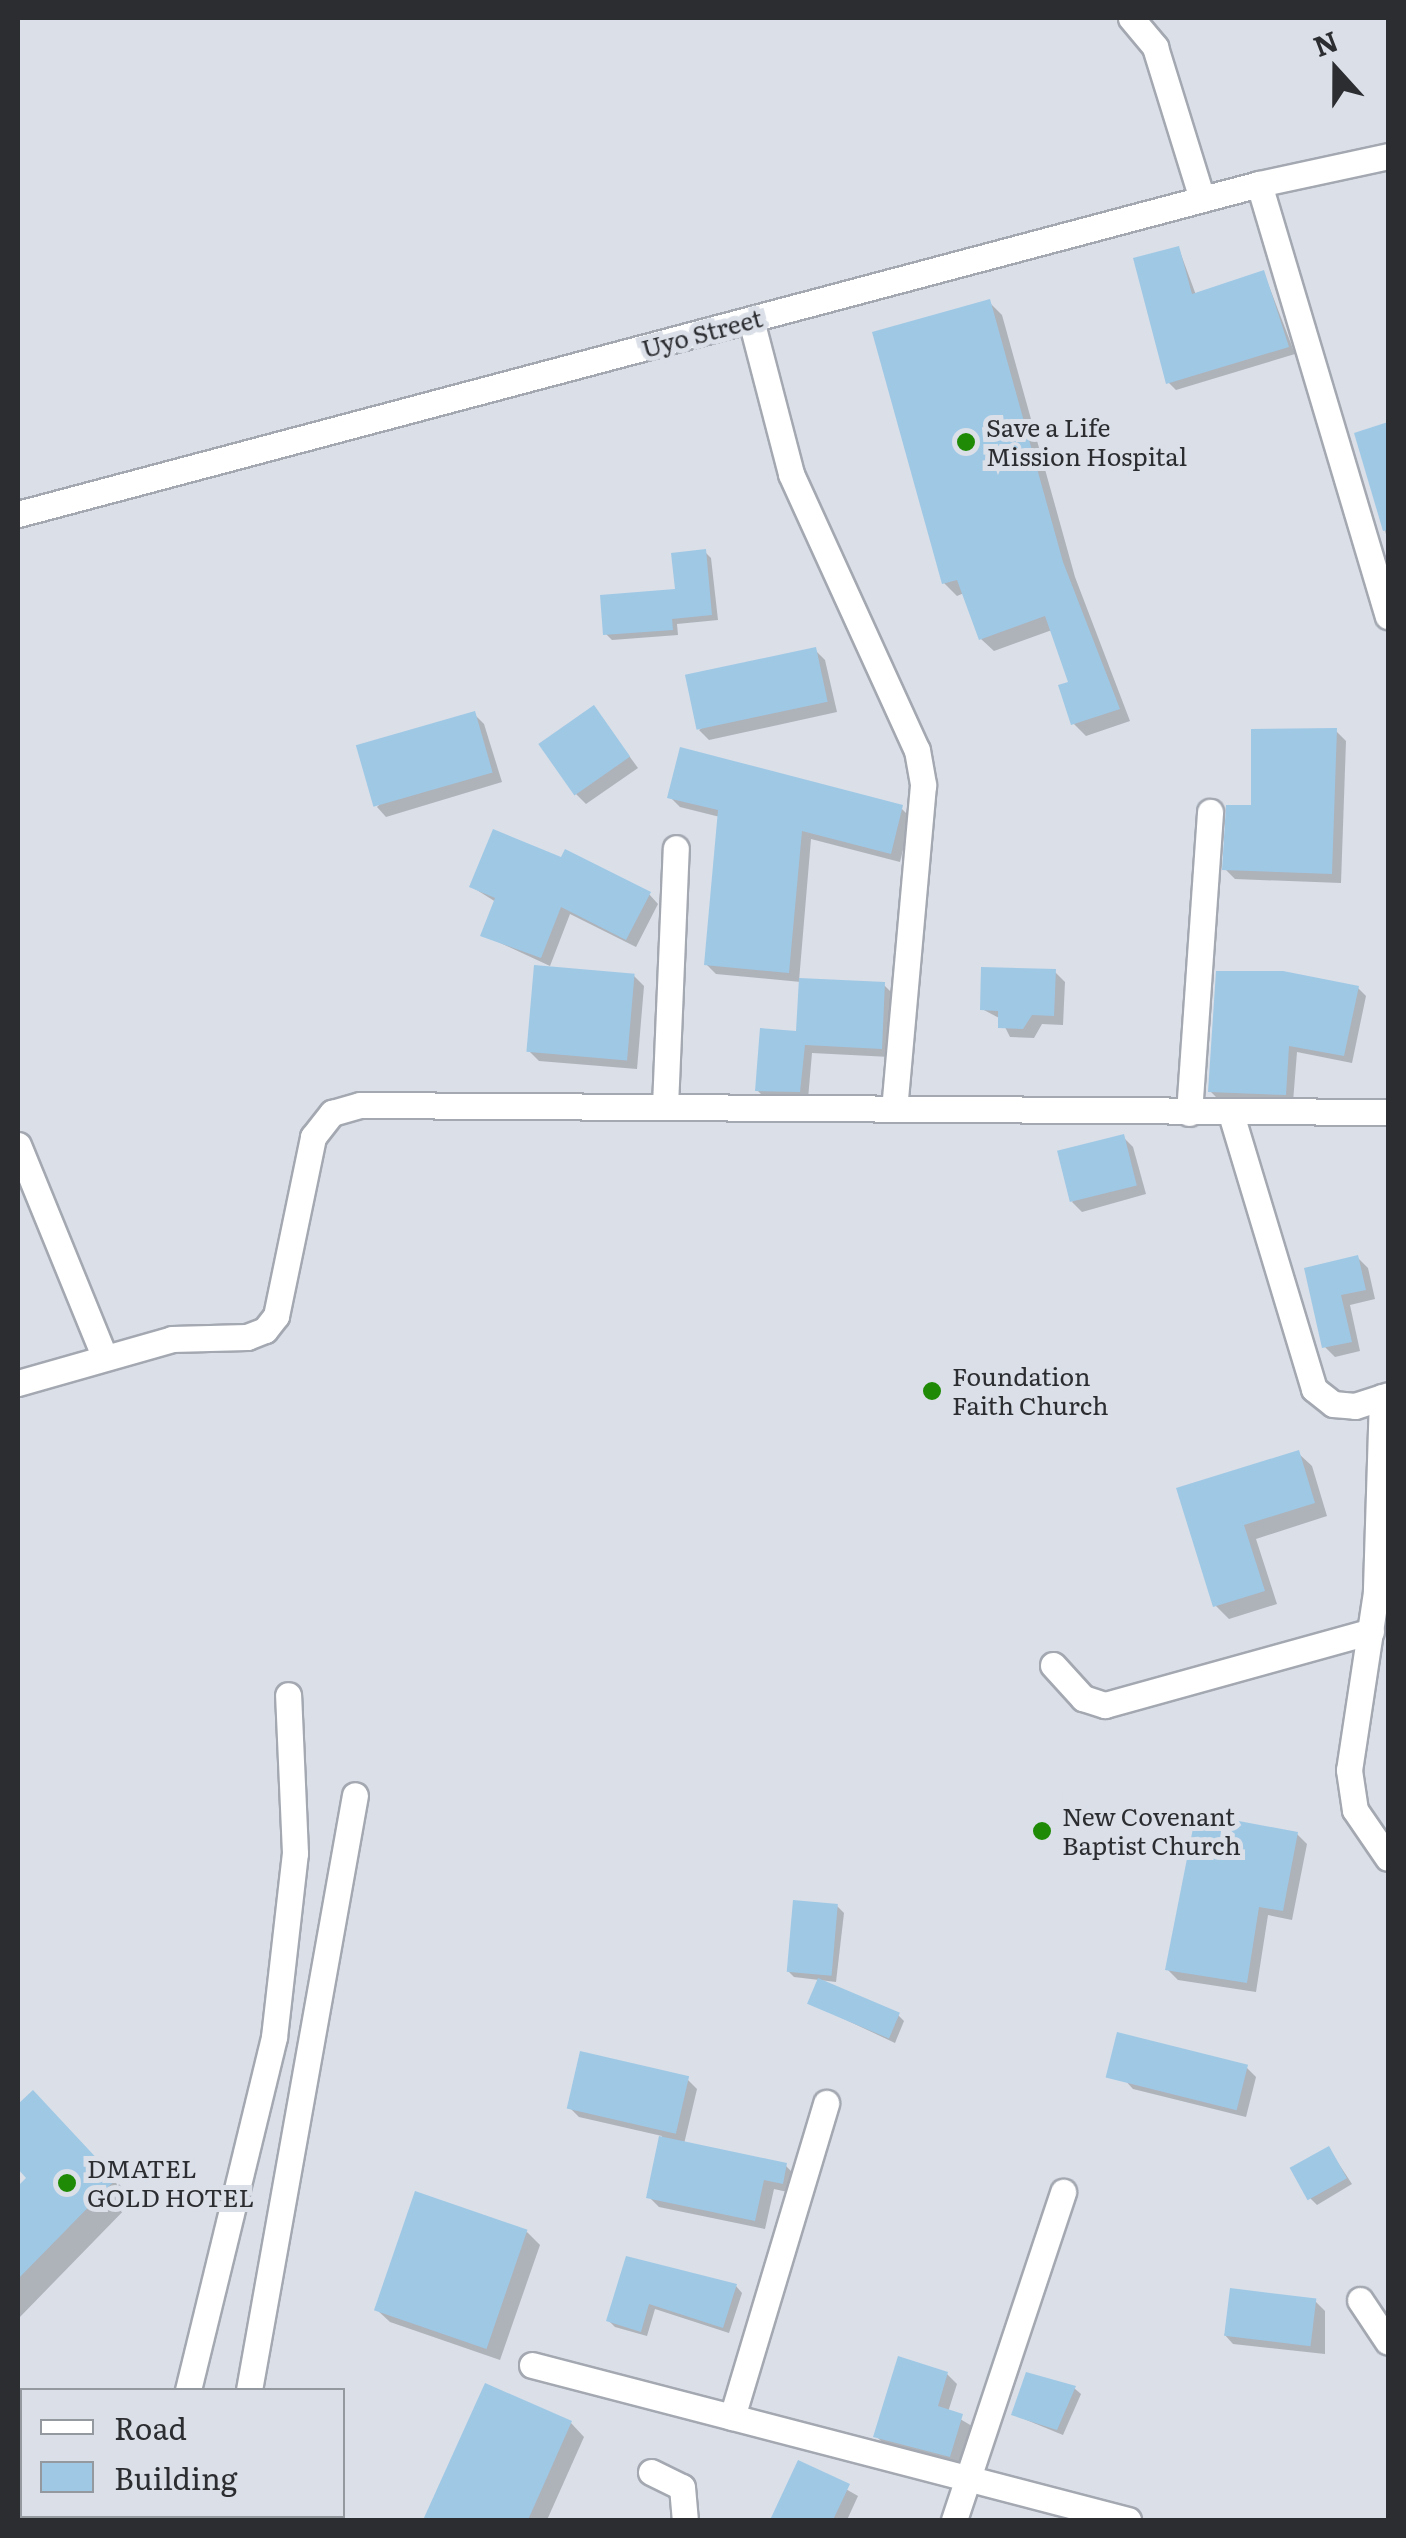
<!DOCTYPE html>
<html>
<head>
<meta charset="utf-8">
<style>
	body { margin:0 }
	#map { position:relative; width:1406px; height:2538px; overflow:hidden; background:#dadfe8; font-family:Literata,serif }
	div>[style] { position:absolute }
	.shadow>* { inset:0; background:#0003 }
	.building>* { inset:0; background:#9fc8e5; transform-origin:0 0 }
	.roads { filter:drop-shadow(2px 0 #a3a8b1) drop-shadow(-2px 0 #a3a8b1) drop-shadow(0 2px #a3a8b1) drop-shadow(0 -2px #a3a8b1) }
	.minor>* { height:25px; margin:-12.5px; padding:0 12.5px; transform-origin:12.5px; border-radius:12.5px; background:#fff }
	.dots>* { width:28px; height:28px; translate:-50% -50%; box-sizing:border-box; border:5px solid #dadfe8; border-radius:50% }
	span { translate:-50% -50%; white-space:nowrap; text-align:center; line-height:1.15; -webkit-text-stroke:10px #dadfe8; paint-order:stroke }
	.street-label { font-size:25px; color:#2c2d31 }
	.poi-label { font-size:25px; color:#2c2d31 }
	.left { translate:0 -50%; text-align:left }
	.frame { position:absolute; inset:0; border:20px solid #2c2d31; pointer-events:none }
	.legend { position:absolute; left:20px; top:2388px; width:325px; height:130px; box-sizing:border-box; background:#dadfe8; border:2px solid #94989f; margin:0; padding:12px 18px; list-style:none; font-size:30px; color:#2c2d31 }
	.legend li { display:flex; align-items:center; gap:20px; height:50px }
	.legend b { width:50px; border:2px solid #94989f }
	.north { position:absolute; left:1286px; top:20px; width:100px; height:100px; -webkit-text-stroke:8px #dadfe8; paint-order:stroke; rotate:339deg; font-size:28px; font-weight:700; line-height:40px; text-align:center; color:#2c2d31 }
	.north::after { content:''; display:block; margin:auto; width:35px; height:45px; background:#2c2d31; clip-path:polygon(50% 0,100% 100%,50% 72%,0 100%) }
</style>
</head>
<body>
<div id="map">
	<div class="shadow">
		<i style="clip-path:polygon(1179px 249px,1196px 295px,1264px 273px,1295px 354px,1176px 390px,1168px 382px)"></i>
		<i style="clip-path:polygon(989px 302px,1002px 315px,1075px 577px,1130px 721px,1086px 736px,1074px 724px,1071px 684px,1052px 630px,994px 651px,981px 639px,964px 593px,957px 596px,944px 583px)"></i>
		<i style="clip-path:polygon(1388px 425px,1388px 541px,1357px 435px)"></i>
		<i style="clip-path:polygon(705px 552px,711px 558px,718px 620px,677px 624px,678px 635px,612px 640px,606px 634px,678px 592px)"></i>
		<i style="clip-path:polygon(815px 650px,825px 660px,837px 712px,709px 740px,699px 730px)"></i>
		<i style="clip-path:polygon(594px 708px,638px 768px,586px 804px,576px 794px)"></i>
		<i style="clip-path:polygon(474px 714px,484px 724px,502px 782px,386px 817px,377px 807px)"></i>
		<i style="clip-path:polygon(1336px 731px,1346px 741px,1341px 883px,1235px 879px,1225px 869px,1253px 808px)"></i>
		<i style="clip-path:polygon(670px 797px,901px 808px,911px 818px,900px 862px,811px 839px,799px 981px,884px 985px,893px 994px,890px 1057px,812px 1053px,808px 1099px,766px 1099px,757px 1090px,798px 1034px,801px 982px,716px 974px,706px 964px,720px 817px,680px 807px)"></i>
		<i style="clip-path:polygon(472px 887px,649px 894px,658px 904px,636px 947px,570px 914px,550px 966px,483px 935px,496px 902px)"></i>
		<i style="clip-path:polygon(1055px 972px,1065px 982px,1063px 1025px,1042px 1024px,1034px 1038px,1010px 1037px,1001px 1019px,982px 1009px)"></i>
		<i style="clip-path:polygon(634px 976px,644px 986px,637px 1069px,539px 1061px,529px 1051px)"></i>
		<i style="clip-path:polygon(1358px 988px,1366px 996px,1352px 1063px,1297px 1052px,1293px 1102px,1218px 1099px,1210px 1091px)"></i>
		<i style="clip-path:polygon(1123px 1137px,1133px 1147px,1146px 1194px,1082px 1212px,1072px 1202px)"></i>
		<i style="clip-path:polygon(1358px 1258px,1368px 1268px,1375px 1299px,1350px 1305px,1360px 1351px,1335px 1357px,1325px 1347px,1307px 1270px)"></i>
		<i style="clip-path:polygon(1298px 1453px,1312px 1466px,1327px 1516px,1256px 1539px,1277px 1604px,1229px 1619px,1215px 1605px,1179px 1490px)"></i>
		<i style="clip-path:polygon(1297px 1834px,1307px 1844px,1292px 1920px,1268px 1915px,1256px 1992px,1178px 1980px,1168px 1970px)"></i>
		<i style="clip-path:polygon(837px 1906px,844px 1913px,836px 1982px,794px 1977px,788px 1971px)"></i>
		<i style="clip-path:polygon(810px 2003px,898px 2015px,904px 2021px,895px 2043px)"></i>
		<i style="clip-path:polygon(1246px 2067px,1256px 2077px,1246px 2117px,1133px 2089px,1123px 2078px)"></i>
		<i style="clip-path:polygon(687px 2079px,697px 2089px,684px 2144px,786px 2166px,796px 2176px,792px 2193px,774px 2189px,765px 2229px,659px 2207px,649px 2197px,662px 2136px,579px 2117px,569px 2107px)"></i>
		<i style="clip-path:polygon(33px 2093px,134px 2200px,18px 2319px,18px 2190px,30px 2178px,18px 2165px,18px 2107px)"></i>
		<i style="clip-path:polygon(1329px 2149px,1352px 2184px,1317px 2205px,1310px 2198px)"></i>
		<i style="clip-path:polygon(527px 2232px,540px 2245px,500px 2360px,390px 2322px,376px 2309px)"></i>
		<i style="clip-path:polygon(628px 2259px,736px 2286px,742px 2293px,729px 2333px,655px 2309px,647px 2336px,615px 2327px,609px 2321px)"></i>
		<i style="clip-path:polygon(1315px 2301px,1325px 2311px,1325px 2354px,1233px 2344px,1224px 2334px)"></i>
		<i style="clip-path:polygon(947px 2374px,957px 2384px,948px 2412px,972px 2426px,960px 2465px,886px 2446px,876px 2436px)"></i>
		<i style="clip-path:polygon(486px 2386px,571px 2423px,584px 2437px,547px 2520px,426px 2520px)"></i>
		<i style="clip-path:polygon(1074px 2388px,1081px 2394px,1063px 2435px,1014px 2415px)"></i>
		<i style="clip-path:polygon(800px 2463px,858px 2496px,847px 2520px,773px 2520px)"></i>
	</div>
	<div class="building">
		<i style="clip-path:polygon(1179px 246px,1192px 294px,1264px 270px,1289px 347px,1166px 384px,1133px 258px)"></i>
		<i style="clip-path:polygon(990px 299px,1063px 562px,1120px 709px,1071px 725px,1058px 685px,1068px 682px,1045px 616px,979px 640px,957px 580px,942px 584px,872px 332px)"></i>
		<i style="clip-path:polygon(1388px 422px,1388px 530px,1383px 531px,1354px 433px)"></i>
		<i style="clip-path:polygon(706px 549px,712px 615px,672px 619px,673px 630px,603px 635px,600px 595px,675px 589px,671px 553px)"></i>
		<i style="left:816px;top:647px;width:56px;height:134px;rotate:78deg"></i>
		<i style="left:594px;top:705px;width:63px;height:68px;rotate:55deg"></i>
		<i style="left:475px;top:711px;width:64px;height:124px;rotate:74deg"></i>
		<i style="clip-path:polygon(1337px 728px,1332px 874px,1222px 870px,1226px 805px,1251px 805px,1251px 729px)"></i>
		<i style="clip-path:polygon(680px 747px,903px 805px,891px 854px,802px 831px,789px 973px,704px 965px,718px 810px,667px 798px)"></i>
		<i style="clip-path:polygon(493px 829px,561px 857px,565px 849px,651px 892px,626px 940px,561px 907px,541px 958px,480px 936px,495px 898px,469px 887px)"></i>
		<i style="left:534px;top:965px;width:101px;height:87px;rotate:5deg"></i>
		<i style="clip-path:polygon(981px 967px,1056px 969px,1054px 1016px,1032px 1015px,1023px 1029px,998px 1028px,998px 1011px,980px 1010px)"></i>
		<i style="clip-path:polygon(1216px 971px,1283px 971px,1359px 986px,1344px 1056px,1289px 1046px,1286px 1095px,1208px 1092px)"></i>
		<i style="clip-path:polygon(799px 978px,885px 982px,882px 1049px,805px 1045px,800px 1092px,755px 1091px,760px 1028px,796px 1031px)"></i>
		<i style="left:1124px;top:1134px;width:53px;height:69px;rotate:76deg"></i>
		<i style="clip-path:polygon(1358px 1255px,1366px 1290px,1341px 1295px,1352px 1342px,1322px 1348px,1304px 1268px)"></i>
		<i style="clip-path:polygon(1299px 1450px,1315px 1503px,1244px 1525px,1265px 1591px,1213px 1607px,1176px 1488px)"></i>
		<i style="clip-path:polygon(1196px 1813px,1298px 1832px,1283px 1911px,1259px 1907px,1247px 1983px,1165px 1970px)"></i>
		<i style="left:793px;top:1900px;width:45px;height:72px;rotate:5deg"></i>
		<i style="left:818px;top:1978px;width:89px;height:28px;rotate:23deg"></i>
		<i style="left:1117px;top:2032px;width:135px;height:47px;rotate:14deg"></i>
		<i style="left:580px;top:2051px;width:112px;height:59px;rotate:13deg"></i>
		<i style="clip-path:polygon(33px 2090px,116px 2179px,18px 2279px,18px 2186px,26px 2178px,18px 2169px,18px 2104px)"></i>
		<i style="clip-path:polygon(659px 2136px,787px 2163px,783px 2184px,764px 2180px,755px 2221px,646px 2198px)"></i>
		<i style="left:1329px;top:2146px;width:37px;height:45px;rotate:61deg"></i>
		<i style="left:415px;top:2191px;width:119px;height:126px;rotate:19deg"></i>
		<i style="clip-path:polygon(626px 2256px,737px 2284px,723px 2328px,649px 2304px,641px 2332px,606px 2321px)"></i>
		<i style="left:1230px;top:2288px;width:87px;height:48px;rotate:7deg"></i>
		<i style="clip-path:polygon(898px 2356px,948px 2372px,938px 2406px,963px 2414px,950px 2457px,873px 2437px)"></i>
		<i style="clip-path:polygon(1026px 2372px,1076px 2386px,1057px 2430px,1011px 2415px)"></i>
		<i style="clip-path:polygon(485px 2383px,572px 2421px,528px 2520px,423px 2520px)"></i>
		<i style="clip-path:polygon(798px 2460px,850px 2484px,833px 2520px,770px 2520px)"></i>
	</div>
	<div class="roads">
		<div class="minor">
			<i style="left:1131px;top:18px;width:38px;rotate:50deg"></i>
			<i style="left:1155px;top:47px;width:159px;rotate:72.8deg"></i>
			<i style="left:1259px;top:184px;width:451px;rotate:73.4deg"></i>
			<i style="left:751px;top:320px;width:159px;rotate:75.4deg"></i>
			<i style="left:791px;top:474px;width:303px;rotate:65.5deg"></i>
			<i style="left:917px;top:750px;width:36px;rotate:80deg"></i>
			<i style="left:923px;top:785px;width:323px;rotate:95.1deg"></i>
			<i style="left:18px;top:514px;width:1284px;rotate:-14.89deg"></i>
			<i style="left:1259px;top:184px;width:132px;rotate:-12.2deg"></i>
			<i style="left:665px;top:1106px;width:258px;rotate:-87.6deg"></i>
			<i style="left:1189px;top:1113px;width:302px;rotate:-86deg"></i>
			<i style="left:1231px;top:1114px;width:287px;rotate:73.2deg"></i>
			<i style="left:1314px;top:1389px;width:24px;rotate:38deg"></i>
			<i style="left:1333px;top:1404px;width:22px;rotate:5deg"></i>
			<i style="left:1355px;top:1406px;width:35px;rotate:-18deg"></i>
			<i style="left:18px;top:1145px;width:228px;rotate:67.8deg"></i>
			<i style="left:18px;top:1383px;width:160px;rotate:-15.9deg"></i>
			<i style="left:172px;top:1339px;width:75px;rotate:-1.5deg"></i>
			<i style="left:247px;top:1337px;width:19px;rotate:-21deg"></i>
			<i style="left:265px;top:1330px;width:18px;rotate:-52deg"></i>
			<i style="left:276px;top:1316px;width:183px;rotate:-78.3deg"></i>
			<i style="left:313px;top:1137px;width:31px;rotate:-52deg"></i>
			<i style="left:332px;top:1113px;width:29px;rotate:-16deg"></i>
			<i style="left:360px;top:1105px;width:1028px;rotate:0.39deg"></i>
			<i style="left:1382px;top:1397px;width:195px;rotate:91.8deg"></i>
			<i style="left:1376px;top:1592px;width:180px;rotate:98.6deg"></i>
			<i style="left:1349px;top:1770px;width:40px;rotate:81.5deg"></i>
			<i style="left:1355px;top:1810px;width:58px;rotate:55.5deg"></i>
			<i style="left:1053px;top:1665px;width:45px;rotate:47.7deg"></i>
			<i style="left:1083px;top:1698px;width:23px;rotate:18deg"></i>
			<i style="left:1105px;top:1705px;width:276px;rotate:-15.5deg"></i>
			<i style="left:1360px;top:2300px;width:50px;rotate:56.3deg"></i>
			<i style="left:532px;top:2365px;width:616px;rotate:14.58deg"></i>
			<i style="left:188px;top:2390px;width:363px;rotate:-76.3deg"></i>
			<i style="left:274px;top:2037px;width:185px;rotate:-83.5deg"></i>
			<i style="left:295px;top:1853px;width:158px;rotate:-92.5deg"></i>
			<i style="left:249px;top:2390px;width:604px;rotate:-79.9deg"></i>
			<i style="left:732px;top:2417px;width:328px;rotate:-73.3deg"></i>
			<i style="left:651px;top:2472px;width:34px;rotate:26deg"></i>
			<i style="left:682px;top:2487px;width:33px;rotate:85deg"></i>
			<i style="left:157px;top:2520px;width:4px;rotate:-76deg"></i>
			<i style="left:219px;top:2520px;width:4px;rotate:-63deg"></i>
			<i style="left:954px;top:2520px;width:346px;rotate:-71.6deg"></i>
		</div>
	</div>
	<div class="dots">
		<i style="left:966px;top:442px;background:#1f8a06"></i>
		<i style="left:932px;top:1391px;background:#1f8a06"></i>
		<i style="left:1042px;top:1831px;background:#1f8a06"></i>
		<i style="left:67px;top:2183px;background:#1f8a06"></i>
	</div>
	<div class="street-label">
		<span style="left:702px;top:333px;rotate:-15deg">Uyo Street</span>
	</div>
	<div class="poi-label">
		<span class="left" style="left:986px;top:442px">Save a Life<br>Mission Hospital</span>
		<span class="left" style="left:952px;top:1391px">Foundation<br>Faith Church</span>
		<span class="left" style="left:1062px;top:1831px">New Covenant<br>Baptist Church</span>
		<span class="left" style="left:87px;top:2183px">DMATEL<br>GOLD HOTEL</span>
	</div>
	<div class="frame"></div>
	<ul class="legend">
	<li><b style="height:12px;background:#fff"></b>Road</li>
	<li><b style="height:28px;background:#9fc8e5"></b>Building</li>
	</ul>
	<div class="north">N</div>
</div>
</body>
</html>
